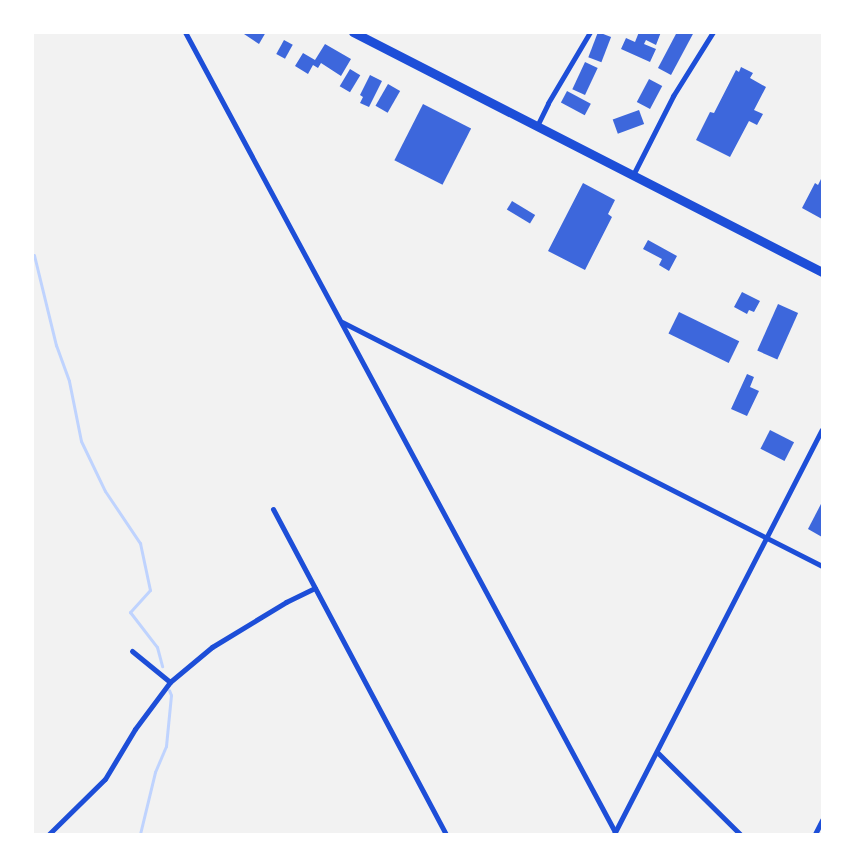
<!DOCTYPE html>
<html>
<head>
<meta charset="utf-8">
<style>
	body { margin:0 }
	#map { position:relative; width:855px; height:867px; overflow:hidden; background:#f2f2f2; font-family:Raleway,sans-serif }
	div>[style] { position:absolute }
	.stream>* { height:3px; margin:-1.5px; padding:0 1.5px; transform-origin:1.5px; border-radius:1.5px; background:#bfd3fe }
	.building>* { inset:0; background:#3d67dc; transform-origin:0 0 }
	.minor>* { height:5px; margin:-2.5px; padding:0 2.5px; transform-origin:2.5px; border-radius:2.5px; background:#1d4ed8 }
	.trunk>* { height:9px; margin:-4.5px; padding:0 4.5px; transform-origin:4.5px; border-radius:4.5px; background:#1d4ed8 }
	span { translate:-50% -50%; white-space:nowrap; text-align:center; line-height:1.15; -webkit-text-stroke:5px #fff; paint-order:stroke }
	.frame { position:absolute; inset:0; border:34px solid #fff; pointer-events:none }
</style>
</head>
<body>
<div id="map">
	<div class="stream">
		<i style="left:34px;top:255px;width:93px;rotate:76.3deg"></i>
		<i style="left:56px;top:345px;width:38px;rotate:70deg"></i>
		<i style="left:69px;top:381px;width:61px;rotate:78.7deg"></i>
		<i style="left:81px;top:441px;width:55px;rotate:64.4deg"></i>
		<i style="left:105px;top:491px;width:63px;rotate:56.1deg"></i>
		<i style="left:140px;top:543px;width:48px;rotate:78deg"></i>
		<i style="left:150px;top:590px;width:30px;rotate:132deg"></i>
		<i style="left:130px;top:612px;width:44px;rotate:52.4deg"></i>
		<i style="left:157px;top:647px;width:20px;rotate:75deg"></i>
		<i style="left:140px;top:834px;width:64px;rotate:-76.4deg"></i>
		<i style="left:155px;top:772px;width:28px;rotate:-67deg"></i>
		<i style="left:166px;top:746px;width:51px;rotate:-84.4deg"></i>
		<i style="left:171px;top:695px;width:5px;rotate:-112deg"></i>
	</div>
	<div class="building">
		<i style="clip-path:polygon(241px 32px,266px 32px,259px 44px)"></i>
		<i style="left:598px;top:32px;width:14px;height:27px;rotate:21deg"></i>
		<i style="clip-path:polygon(639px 32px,661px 32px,656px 45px,646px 40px,644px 44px,656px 49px,650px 62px,621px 49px,626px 38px,635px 42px)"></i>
		<i style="clip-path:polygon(677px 32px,694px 32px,671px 75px,658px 68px)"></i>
		<i style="left:284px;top:40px;width:10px;height:16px;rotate:29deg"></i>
		<i style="clip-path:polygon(325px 44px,351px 59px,341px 76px,321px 63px,318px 68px,313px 65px,308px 74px,295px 66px,303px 53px,315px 60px)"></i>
		<i style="left:585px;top:62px;width:14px;height:30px;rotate:25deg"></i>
		<i style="clip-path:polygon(741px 67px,753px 73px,750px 78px,766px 87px,754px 110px,763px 114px,757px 125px,749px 121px,730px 157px,696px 140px,710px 112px,714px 113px,736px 70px,739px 72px)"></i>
		<i style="left:350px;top:69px;width:12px;height:20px;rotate:31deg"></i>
		<i style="clip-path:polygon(370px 75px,382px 81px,369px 107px,360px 103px,363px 97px,360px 95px)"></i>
		<i style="left:649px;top:79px;width:15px;height:26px;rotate:28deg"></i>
		<i style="left:388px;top:84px;width:14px;height:25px;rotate:30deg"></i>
		<i style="left:567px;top:91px;width:27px;height:13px;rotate:28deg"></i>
		<i style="left:423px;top:104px;width:54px;height:63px;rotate:27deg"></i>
		<i style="left:639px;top:110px;width:15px;height:28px;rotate:70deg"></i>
		<i style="clip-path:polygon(822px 177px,822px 219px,802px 208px,815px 183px,818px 185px)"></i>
		<i style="clip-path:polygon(583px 183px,615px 200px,608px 214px,612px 217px,585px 270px,548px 251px)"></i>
		<i style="left:512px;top:201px;width:27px;height:10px;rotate:31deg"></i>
		<i style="clip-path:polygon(648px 240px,677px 256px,669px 271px,659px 265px,662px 259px,643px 249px)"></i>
		<i style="clip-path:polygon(742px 292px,760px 301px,754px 312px,749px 310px,747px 314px,734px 307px)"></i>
		<i style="left:778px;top:304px;width:22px;height:51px;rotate:24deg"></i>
		<i style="left:679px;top:312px;width:67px;height:24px;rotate:26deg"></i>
		<i style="clip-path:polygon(747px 374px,754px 377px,750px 387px,759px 391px,747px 416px,731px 409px)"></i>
		<i style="left:770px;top:430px;width:27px;height:21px;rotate:27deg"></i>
		<i style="clip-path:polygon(822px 502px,822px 537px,808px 529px)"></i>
	</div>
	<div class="minor">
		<i style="left:185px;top:32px;width:908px;rotate:61.74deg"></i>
		<i style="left:537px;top:126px;width:25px;rotate:-64deg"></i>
		<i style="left:548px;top:103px;width:82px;rotate:-59.4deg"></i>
		<i style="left:633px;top:175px;width:89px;rotate:-63.1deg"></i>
		<i style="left:673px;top:96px;width:75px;rotate:-58deg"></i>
		<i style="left:342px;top:322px;width:538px;rotate:26.95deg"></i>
		<i style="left:273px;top:509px;width:368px;rotate:62deg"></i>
		<i style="left:132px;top:651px;width:49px;rotate:39.2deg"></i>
		<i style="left:657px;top:752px;width:117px;rotate:44.7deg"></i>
		<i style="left:49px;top:834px;width:78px;rotate:-44.5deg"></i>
		<i style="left:105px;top:779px;width:58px;rotate:-59deg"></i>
		<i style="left:135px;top:729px;width:59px;rotate:-53.3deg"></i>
		<i style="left:170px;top:682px;width:55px;rotate:-39.8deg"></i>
		<i style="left:212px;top:647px;width:87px;rotate:-31.3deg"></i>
		<i style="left:286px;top:602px;width:32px;rotate:-26deg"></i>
		<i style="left:614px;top:834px;width:454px;rotate:-62.8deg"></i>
		<i style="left:815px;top:834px;width:16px;rotate:-63deg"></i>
	</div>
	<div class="trunk">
		<i style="left:353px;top:32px;width:527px;rotate:27.1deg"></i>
	</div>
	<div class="frame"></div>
</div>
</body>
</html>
